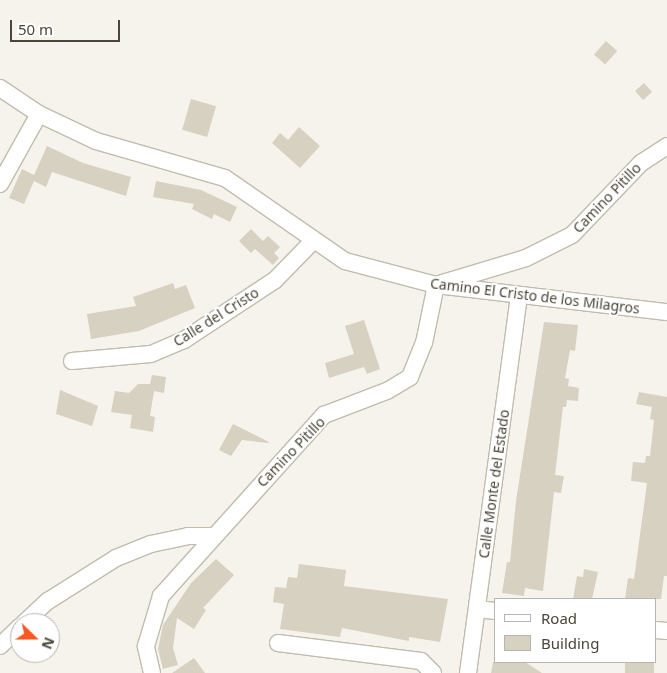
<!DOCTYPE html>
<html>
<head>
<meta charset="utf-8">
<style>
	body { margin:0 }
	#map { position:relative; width:667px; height:673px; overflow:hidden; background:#f5f3eb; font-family:"Noto Sans",sans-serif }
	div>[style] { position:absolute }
	.building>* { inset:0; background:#d7d1c1; transform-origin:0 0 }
	.roads { filter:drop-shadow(1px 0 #c1bcae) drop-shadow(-1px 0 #c1bcae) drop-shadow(0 1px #c1bcae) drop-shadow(0 -1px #c1bcae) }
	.street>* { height:16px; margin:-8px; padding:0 8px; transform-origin:8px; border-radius:8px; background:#fff }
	span { translate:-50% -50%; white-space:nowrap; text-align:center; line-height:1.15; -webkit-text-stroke:4px #fff; paint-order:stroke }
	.street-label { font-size:14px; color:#4a4539 }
	.legend { position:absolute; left:494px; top:598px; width:162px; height:65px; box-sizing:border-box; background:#fff; border:1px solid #b7b5b0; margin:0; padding:6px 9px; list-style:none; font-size:15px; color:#4a4539 }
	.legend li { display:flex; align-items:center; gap:10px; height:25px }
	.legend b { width:25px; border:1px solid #b7b5b0 }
	.north { position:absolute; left:10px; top:613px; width:50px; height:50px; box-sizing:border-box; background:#fff; border:1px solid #b7b5b0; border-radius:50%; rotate:112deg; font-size:14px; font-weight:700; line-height:20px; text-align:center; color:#4a4539 }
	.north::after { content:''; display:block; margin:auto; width:18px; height:22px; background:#f75821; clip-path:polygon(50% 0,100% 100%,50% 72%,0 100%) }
	.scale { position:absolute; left:10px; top:20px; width:110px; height:22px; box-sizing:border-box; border:2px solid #4a4539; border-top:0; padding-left:6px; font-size:15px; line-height:18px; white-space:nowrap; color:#4a4539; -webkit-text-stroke:4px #fff; paint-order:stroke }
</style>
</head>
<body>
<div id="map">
	<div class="building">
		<i style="left:606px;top:41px;width:15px;height:18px;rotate:42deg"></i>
		<i style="left:644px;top:83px;width:12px;height:12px;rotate:48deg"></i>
		<i style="left:191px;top:99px;width:26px;height:32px;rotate:16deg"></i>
		<i style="clip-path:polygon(299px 127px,320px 146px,300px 168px,272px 143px,280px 133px,288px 140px)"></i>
		<i style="clip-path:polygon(47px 146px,83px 163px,131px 177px,126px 196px,52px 172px,46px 187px,34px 181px,24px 204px,9px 198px,22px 169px,34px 175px)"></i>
		<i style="clip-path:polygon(156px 181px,201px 190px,237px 207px,230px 222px,214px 214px,212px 219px,192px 209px,194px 204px,153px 197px)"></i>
		<i style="clip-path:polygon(251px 229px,263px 241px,268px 236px,280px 247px,274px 253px,279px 258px,273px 265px,255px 249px,251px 253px,239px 241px)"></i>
		<i style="clip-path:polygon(173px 283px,175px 289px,186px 285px,195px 308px,139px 331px,91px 339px,87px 314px,136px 306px,133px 297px)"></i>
		<i style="clip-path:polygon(364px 320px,380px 369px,367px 374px,364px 367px,329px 378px,325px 363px,354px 354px,345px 326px)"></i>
		<i style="clip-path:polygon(544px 322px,578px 325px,575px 351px,570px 350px,565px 378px,569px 379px,568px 386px,579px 388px,578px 401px,567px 400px,566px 407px,563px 407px,555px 475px,564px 476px,561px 493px,554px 492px,543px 591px,525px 588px,524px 596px,502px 593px,507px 562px,510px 562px,516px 501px)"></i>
		<i style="clip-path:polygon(152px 375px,166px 377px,164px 393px,154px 391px,150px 416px,155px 417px,153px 432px,130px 428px,132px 415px,111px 412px,115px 391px,129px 393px,138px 384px,150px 384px)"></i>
		<i style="clip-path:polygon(60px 390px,98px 406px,92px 426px,56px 414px)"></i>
		<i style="clip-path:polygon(639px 392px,667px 397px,667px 576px,664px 576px,661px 599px,625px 599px,628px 578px,634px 579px,647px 483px,631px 481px,633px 462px,645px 463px,646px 456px,650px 456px,654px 420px,650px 419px,652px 407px,636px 404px)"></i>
		<i style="clip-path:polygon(233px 424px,269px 442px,268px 443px,242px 440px,231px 456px,219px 450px)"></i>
		<i style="clip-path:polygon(216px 559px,234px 575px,203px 608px,206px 610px,194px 629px,177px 618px,173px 648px,178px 665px,163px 669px,158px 649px,163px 625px,191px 583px)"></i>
		<i style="clip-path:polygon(299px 564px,346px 570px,344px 586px,448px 599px,440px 642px,409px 637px,409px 641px,342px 628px,340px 637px,280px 629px,284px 604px,273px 602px,275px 587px,286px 588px,288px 577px,297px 578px)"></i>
		<i style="clip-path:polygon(584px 569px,598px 572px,592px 599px,573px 599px,577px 576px,583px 577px)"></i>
		<i style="clip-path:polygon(194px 658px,205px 673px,172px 673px)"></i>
		<i style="clip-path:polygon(493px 662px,525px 662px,542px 673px,491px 673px)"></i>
		<i style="left:625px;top:662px;width:29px;height:11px"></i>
	</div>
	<div class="roads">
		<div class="street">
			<i style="left:0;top:88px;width:47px;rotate:33.7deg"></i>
			<i style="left:39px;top:114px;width:63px;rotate:25.3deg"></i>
			<i style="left:96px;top:141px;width:134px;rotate:16deg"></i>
			<i style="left:225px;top:178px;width:146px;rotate:34.7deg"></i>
			<i style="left:345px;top:261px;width:94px;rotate:14.8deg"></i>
			<i style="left:436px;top:285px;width:233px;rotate:6.7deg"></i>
			<i style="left:0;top:184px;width:80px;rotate:-60.9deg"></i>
			<i style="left:72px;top:361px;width:79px;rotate:-5.1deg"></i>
			<i style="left:151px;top:354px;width:36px;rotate:-23deg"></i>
			<i style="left:184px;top:340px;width:109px;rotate:-33.4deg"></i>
			<i style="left:275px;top:280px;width:54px;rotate:-45.7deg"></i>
			<i style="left:477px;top:609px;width:19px;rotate:6deg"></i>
			<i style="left:24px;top:623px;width:33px;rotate:-43deg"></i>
			<i style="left:48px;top:601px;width:80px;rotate:-32.3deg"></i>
			<i style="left:116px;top:558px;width:38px;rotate:-22deg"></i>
			<i style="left:151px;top:544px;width:38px;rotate:-12deg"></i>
			<i style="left:188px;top:536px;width:25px"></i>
			<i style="left:656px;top:630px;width:11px;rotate:5deg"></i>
			<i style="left:278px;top:643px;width:144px;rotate:7.2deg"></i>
			<i style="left:421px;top:661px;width:17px;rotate:45deg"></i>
			<i style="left:0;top:646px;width:28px;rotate:-44deg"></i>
			<i style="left:152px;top:673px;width:28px;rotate:-103deg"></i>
			<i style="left:146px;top:646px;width:52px;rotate:-73.3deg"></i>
			<i style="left:161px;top:596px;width:244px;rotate:-48deg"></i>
			<i style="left:324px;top:415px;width:67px;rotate:-20.9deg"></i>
			<i style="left:387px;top:391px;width:27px;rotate:-31deg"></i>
			<i style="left:410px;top:377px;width:37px;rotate:-68deg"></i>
			<i style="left:424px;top:343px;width:59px;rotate:-78.3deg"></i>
			<i style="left:436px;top:285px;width:94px;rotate:-16.7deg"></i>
			<i style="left:526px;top:258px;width:51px;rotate:-26.6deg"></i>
			<i style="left:572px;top:235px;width:100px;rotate:-46.2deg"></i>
			<i style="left:641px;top:163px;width:31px;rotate:-33deg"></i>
			<i style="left:468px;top:673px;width:380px;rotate:-82.3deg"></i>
		</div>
	</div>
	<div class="street-label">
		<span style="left:607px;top:198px;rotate:-46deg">Camino Pitillo</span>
		<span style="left:535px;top:296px;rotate:7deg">Camino El Cristo de los Milagros</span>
		<span style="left:216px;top:317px;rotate:-32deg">Calle del Cristo</span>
		<span style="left:291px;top:452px;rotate:-46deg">Camino Pitillo</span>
		<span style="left:494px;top:484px;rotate:-82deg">Calle Monte del Estado</span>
	</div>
	<ul class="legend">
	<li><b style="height:6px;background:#fff"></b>Road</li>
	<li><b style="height:14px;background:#d7d1c1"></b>Building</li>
	</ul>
	<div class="north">N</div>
	<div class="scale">50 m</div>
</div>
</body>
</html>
